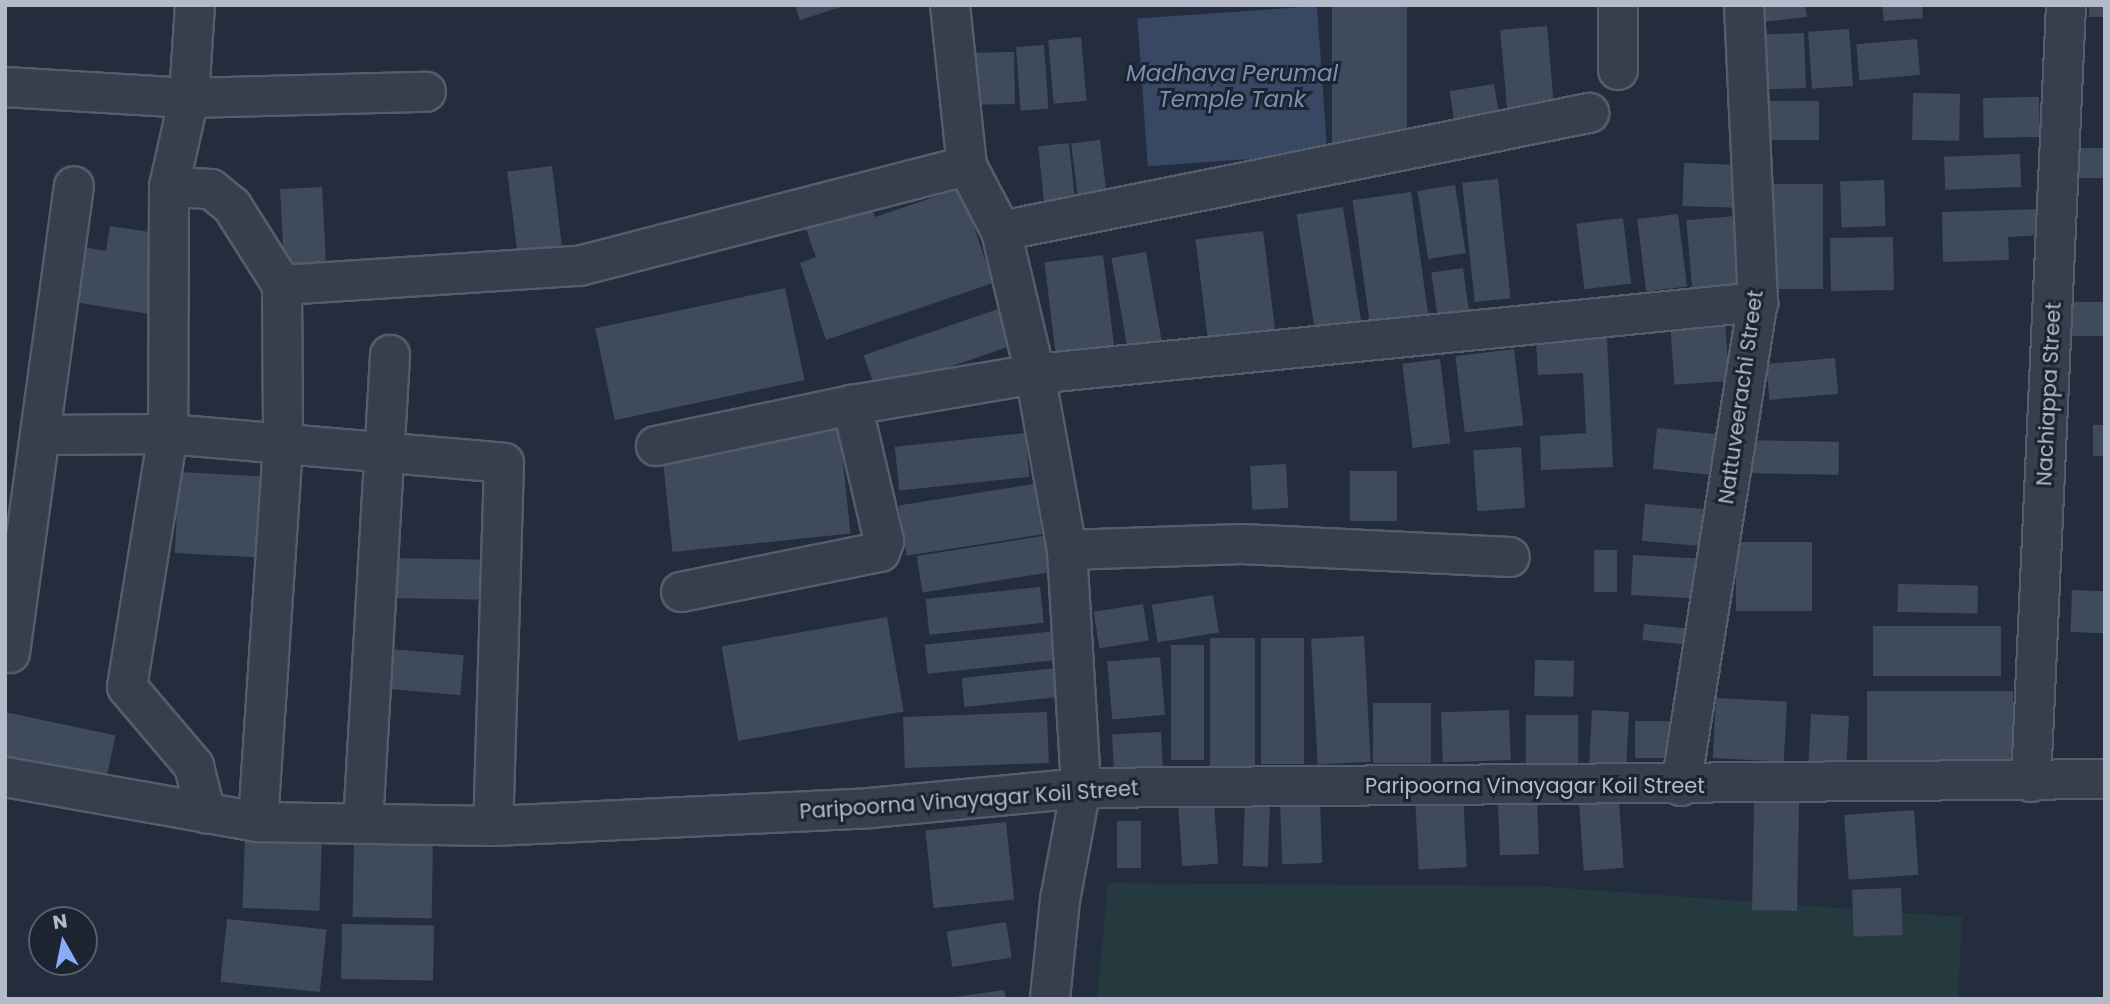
<!DOCTYPE html>
<html>
<head>
<meta charset="utf-8">
<style>
	body { margin:0 }
	#map { position:relative; width:2110px; height:1004px; overflow:hidden; background:#232d3d; font-family:Poppins,sans-serif }
	div>[style] { position:absolute }
	.green>* { inset:0; background:#253a3e }
	.water>* { inset:0; background:#374764; transform-origin:0 0 }
	.building>* { inset:0; background:#3f4b5c; transform-origin:0 0 }
	.roads { filter:drop-shadow(2px 0 #555d6b) drop-shadow(-2px 0 #555d6b) drop-shadow(0 2px #555d6b) drop-shadow(0 -2px #555d6b) }
	.minor>* { height:38px; margin:-19px; padding:0 19px; transform-origin:19px; border-radius:19px; background:#373f4d }
	span { translate:-50% -50%; white-space:nowrap; text-align:center; line-height:1.15; -webkit-text-stroke:6px #1c2432; paint-order:stroke }
	.street-label { font-size:21px; color:#b3bac8 }
	.water-label { font-size:23px; color:#7b8eb1; font-style:italic }
	.frame { position:absolute; inset:0; border:7px solid #b3bac8; pointer-events:none }
	.north { position:absolute; left:28px; top:906px; width:70px; height:70px; box-sizing:border-box; background:#1c2432; border:2px solid #58606e; border-radius:50%; rotate:351deg; font-size:19px; font-weight:700; line-height:28px; text-align:center; color:#b3bac8 }
	.north::after { content:''; display:block; margin:auto; width:24px; height:32px; background:#88adf8; clip-path:polygon(50% 0,100% 100%,50% 72%,0 100%) }
</style>
</head>
<body>
<div id="map">
	<div class="green">
		<i style="clip-path:polygon(1108px 883px,1536px 886px,1962px 917px,1958px 999px,1097px 999px)"></i>
	</div>
	<div class="water">
		<i style="left:1317px;top:6px;width:148px;height:180px;rotate:86deg"></i>
	</div>
	<div class="building">
		<i style="clip-path:polygon(795px 5px,844px 5px,844px 6px,800px 20px)"></i>
		<i style="left:1332px;top:5px;width:75px;height:149px"></i>
		<i style="clip-path:polygon(1759px 5px,1805px 5px,1807px 17px,1761px 22px)"></i>
		<i style="clip-path:polygon(1882px 5px,1922px 5px,1923px 18px,1884px 21px)"></i>
		<i style="left:2089px;top:5px;width:16px;height:12px"></i>
		<i style="left:1547px;top:26px;width:78px;height:47px;rotate:85deg"></i>
		<i style="left:1849px;top:29px;width:57px;height:41px;rotate:86deg"></i>
		<i style="left:1804px;top:33px;width:55px;height:41px;rotate:88deg"></i>
		<i style="left:1081px;top:37px;width:64px;height:33px;rotate:85deg"></i>
		<i style="left:1917px;top:39px;width:36px;height:61px;rotate:85deg"></i>
		<i style="left:1044px;top:45px;width:64px;height:28px;rotate:86deg"></i>
		<i style="left:1014px;top:52px;width:52px;height:38px;rotate:89deg"></i>
		<i style="left:1494px;top:84px;width:36px;height:45px;rotate:81deg"></i>
		<i style="left:1913px;top:93px;width:47px;height:47px;rotate:1deg"></i>
		<i style="left:2039px;top:97px;width:40px;height:56px;rotate:89deg"></i>
		<i style="left:1760px;top:101px;width:59px;height:39px"></i>
		<i style="left:1100px;top:140px;width:55px;height:29px;rotate:83deg"></i>
		<i style="left:1069px;top:143px;width:57px;height:31px;rotate:84deg"></i>
		<i style="left:2105px;top:148px;width:30px;height:34px;rotate:90deg"></i>
		<i style="left:2020px;top:154px;width:33px;height:76px;rotate:88deg"></i>
		<i style="left:1684px;top:163px;width:54px;height:43px;rotate:2deg"></i>
		<i style="left:552px;top:166px;width:96px;height:45px;rotate:83deg"></i>
		<i style="left:1498px;top:179px;width:120px;height:36px;rotate:84deg"></i>
		<i style="left:1884px;top:180px;width:46px;height:44px;rotate:88deg"></i>
		<i style="left:1768px;top:184px;width:55px;height:105px"></i>
		<i style="left:1455px;top:185px;width:69px;height:38px;rotate:81deg"></i>
		<i style="left:322px;top:187px;width:83px;height:42px;rotate:87deg"></i>
		<i style="clip-path:polygon(961px 188px,993px 283px,826px 340px,800px 263px,816px 257px,806px 229px,871px 206px,875px 217px)"></i>
		<i style="left:1411px;top:192px;width:124px;height:59px;rotate:82deg"></i>
		<i style="left:1343px;top:207px;width:116px;height:47px;rotate:81deg"></i>
		<i style="clip-path:polygon(2040px 209px,2041px 235px,2008px 237px,2009px 260px,1943px 262px,1942px 212px)"></i>
		<i style="left:1678px;top:214px;width:73px;height:41px;rotate:83deg"></i>
		<i style="left:1746px;top:215px;width:69px;height:60px;rotate:85deg"></i>
		<i style="left:1623px;top:218px;width:66px;height:47px;rotate:83deg"></i>
		<i style="clip-path:polygon(110px 226px,162px 234px,149px 314px,61px 300px,83px 247px,106px 251px)"></i>
		<i style="left:1263px;top:231px;width:99px;height:68px;rotate:83deg"></i>
		<i style="left:1893px;top:237px;width:53px;height:63px;rotate:89deg"></i>
		<i style="left:1146px;top:252px;width:100px;height:35px;rotate:80deg"></i>
		<i style="left:1103px;top:255px;width:102px;height:59px;rotate:83deg"></i>
		<i style="left:1463px;top:268px;width:43px;height:32px;rotate:82deg"></i>
		<i style="left:785px;top:288px;width:94px;height:194px;rotate:78deg"></i>
		<i style="left:2105px;top:302px;width:34px;height:35px;rotate:90deg"></i>
		<i style="left:998px;top:309px;width:39px;height:142px;rotate:71deg"></i>
		<i style="left:1725px;top:320px;width:61px;height:55px;rotate:86deg"></i>
		<i style="clip-path:polygon(1607px 338px,1613px 467px,1541px 470px,1540px 436px,1586px 433px,1583px 373px,1538px 375px,1536px 341px)"></i>
		<i style="left:1514px;top:349px;width:77px;height:59px;rotate:83deg"></i>
		<i style="left:1835px;top:358px;width:36px;height:69px;rotate:85deg"></i>
		<i style="left:1440px;top:359px;width:85px;height:38px;rotate:83deg"></i>
		<i style="left:839px;top:424px;width:110px;height:179px;rotate:84deg"></i>
		<i style="left:2093px;top:425px;width:12px;height:31px"></i>
		<i style="left:1657px;top:428px;width:65px;height:41px;rotate:6deg"></i>
		<i style="left:1025px;top:433px;width:44px;height:131px;rotate:84deg"></i>
		<i style="left:1742px;top:440px;width:97px;height:33px;rotate:1deg"></i>
		<i style="left:1521px;top:447px;width:61px;height:48px;rotate:86deg"></i>
		<i style="left:1286px;top:464px;width:44px;height:36px;rotate:87deg"></i>
		<i style="left:1350px;top:471px;width:47px;height:50px"></i>
		<i style="left:179px;top:472px;width:88px;height:81px;rotate:3deg"></i>
		<i style="left:1034px;top:484px;width:51px;height:137px;rotate:81deg"></i>
		<i style="left:1645px;top:504px;width:58px;height:37px;rotate:5deg"></i>
		<i style="left:1049px;top:535px;width:37px;height:134px;rotate:81deg"></i>
		<i style="left:1736px;top:542px;width:76px;height:69px"></i>
		<i style="left:1594px;top:550px;width:23px;height:42px"></i>
		<i style="left:1633px;top:555px;width:71px;height:40px;rotate:3deg"></i>
		<i style="left:390px;top:558px;width:102px;height:40px;rotate:1deg"></i>
		<i style="left:1898px;top:584px;width:80px;height:28px;rotate:1deg"></i>
		<i style="left:1040px;top:587px;width:36px;height:115px;rotate:84deg"></i>
		<i style="left:2072px;top:590px;width:33px;height:42px;rotate:2deg"></i>
		<i style="left:1213px;top:595px;width:38px;height:62px;rotate:81deg"></i>
		<i style="left:1143px;top:604px;width:37px;height:50px;rotate:81deg"></i>
		<i style="left:887px;top:617px;width:96px;height:168px;rotate:80deg"></i>
		<i style="left:1644px;top:624px;width:46px;height:16px;rotate:6deg"></i>
		<i style="left:1873px;top:626px;width:128px;height:50px"></i>
		<i style="left:1056px;top:631px;width:29px;height:132px;rotate:84deg"></i>
		<i style="left:1364px;top:636px;width:126px;height:53px;rotate:87deg"></i>
		<i style="left:1210px;top:638px;width:45px;height:132px"></i>
		<i style="left:1261px;top:638px;width:43px;height:126px"></i>
		<i style="left:1171px;top:645px;width:33px;height:115px"></i>
		<i style="left:391px;top:649px;width:73px;height:40px;rotate:5deg"></i>
		<i style="left:1160px;top:657px;width:58px;height:53px;rotate:85deg"></i>
		<i style="left:1535px;top:660px;width:39px;height:36px;rotate:1deg"></i>
		<i style="left:1057px;top:668px;width:29px;height:96px;rotate:84deg"></i>
		<i style="left:1867px;top:691px;width:146px;height:75px"></i>
		<i style="left:1716px;top:698px;width:71px;height:60px;rotate:3deg"></i>
		<i style="left:1431px;top:703px;width:60px;height:58px;rotate:90deg"></i>
		<i style="left:1509px;top:710px;width:50px;height:68px;rotate:88deg"></i>
		<i style="left:1592px;top:710px;width:37px;height:55px;rotate:3deg"></i>
		<i style="left:5px;top:712px;width:113px;height:53px;rotate:12deg"></i>
		<i style="left:1047px;top:712px;width:51px;height:144px;rotate:88deg"></i>
		<i style="left:1811px;top:714px;width:38px;height:51px;rotate:3deg"></i>
		<i style="left:1526px;top:715px;width:52px;height:58px"></i>
		<i style="left:1635px;top:721px;width:34px;height:37px"></i>
		<i style="left:1161px;top:732px;width:43px;height:49px;rotate:87deg"></i>
		<i style="left:1463px;top:795px;width:72px;height:48px;rotate:87deg"></i>
		<i style="left:1320px;top:800px;width:63px;height:40px;rotate:88deg"></i>
		<i style="left:1537px;top:800px;width:54px;height:39px;rotate:88deg"></i>
		<i style="left:1245px;top:801px;width:25px;height:65px;rotate:2deg"></i>
		<i style="left:1619px;top:801px;width:67px;height:40px;rotate:86deg"></i>
		<i style="left:1754px;top:801px;width:45px;height:109px;rotate:1deg"></i>
		<i style="left:1214px;top:803px;width:61px;height:36px;rotate:86deg"></i>
		<i style="left:1914px;top:810px;width:65px;height:70px;rotate:86deg"></i>
		<i style="left:1117px;top:821px;width:24px;height:47px"></i>
		<i style="left:1006px;top:822px;width:78px;height:81px;rotate:84deg"></i>
		<i style="left:245px;top:835px;width:77px;height:73px;rotate:2deg"></i>
		<i style="left:354px;top:839px;width:79px;height:78px;rotate:1deg"></i>
		<i style="left:1901px;top:888px;width:47px;height:49px;rotate:88deg"></i>
		<i style="left:227px;top:919px;width:100px;height:63px;rotate:6deg"></i>
		<i style="left:1006px;top:922px;width:36px;height:60px;rotate:81deg"></i>
		<i style="left:342px;top:924px;width:92px;height:55px;rotate:1deg"></i>
		<i style="clip-path:polygon(1004px 990px,1006px 999px,956px 999px,955px 997px)"></i>
	</div>
	<div class="roads">
		<div class="minor">
			<i style="left:195px;top:5px;width:93px;rotate:93.7deg"></i>
			<i style="left:189px;top:98px;width:91px;rotate:102.7deg"></i>
			<i style="left:169px;top:187px;width:247px;rotate:90.2deg"></i>
			<i style="left:168px;top:434px;width:256px;rotate:99.2deg"></i>
			<i style="left:127px;top:687px;width:104px;rotate:49.7deg"></i>
			<i style="left:194px;top:766px;width:49px;rotate:76deg"></i>
			<i style="left:950px;top:5px;width:162px;rotate:84deg"></i>
			<i style="left:967px;top:166px;width:73px;rotate:62.4deg"></i>
			<i style="left:1001px;top:231px;width:147px;rotate:76.6deg"></i>
			<i style="left:1035px;top:374px;width:179px;rotate:79.7deg"></i>
			<i style="left:1067px;top:550px;width:238px;rotate:86.6deg"></i>
			<i style="left:1081px;top:788px;width:114px;rotate:100.6deg"></i>
			<i style="left:1060px;top:900px;width:100px;rotate:95.8deg"></i>
			<i style="left:1618px;top:5px;width:65px;rotate:90deg"></i>
			<i style="left:5px;top:87px;width:184px;rotate:3.4deg"></i>
			<i style="left:189px;top:98px;width:237px;rotate:-1.5deg"></i>
			<i style="left:169px;top:187px;width:42px;rotate:2.7deg"></i>
			<i style="left:211px;top:189px;width:27px;rotate:39deg"></i>
			<i style="left:232px;top:206px;width:93px;rotate:57.7deg"></i>
			<i style="left:282px;top:285px;width:160px;rotate:89.6deg"></i>
			<i style="left:283px;top:445px;width:378px;rotate:93.8deg"></i>
			<i style="left:1001px;top:231px;width:600px;rotate:-11.35deg"></i>
			<i style="left:282px;top:285px;width:298px;rotate:-3.7deg"></i>
			<i style="left:579px;top:266px;width:401px;rotate:-14.5deg"></i>
			<i style="left:40px;top:435px;width:128px;rotate:-0.4deg"></i>
			<i style="left:168px;top:434px;width:337px;rotate:4.9deg"></i>
			<i style="left:504px;top:463px;width:363px;rotate:91.7deg"></i>
			<i style="left:656px;top:446px;width:200px;rotate:-11.8deg"></i>
			<i style="left:852px;top:405px;width:186px;rotate:-9.6deg"></i>
			<i style="left:1035px;top:374px;width:727px;rotate:-5.69deg"></i>
			<i style="left:1067px;top:550px;width:175px;rotate:-2deg"></i>
			<i style="left:1242px;top:544px;width:268px;rotate:2.8deg"></i>
			<i style="left:681px;top:592px;width:203px;rotate:-11.4deg"></i>
			<i style="left:880px;top:552px;width:12px;rotate:-70deg"></i>
			<i style="left:884px;top:541px;width:140px;rotate:-103.2deg"></i>
			<i style="left:10px;top:653px;width:471px;rotate:-82.2deg"></i>
			<i style="left:5px;top:777px;width:257px;rotate:10.1deg"></i>
			<i style="left:258px;top:822px;width:235px;rotate:1deg"></i>
			<i style="left:493px;top:826px;width:377px;rotate:-2.7deg"></i>
			<i style="left:870px;top:808px;width:212px;rotate:-5.4deg"></i>
			<i style="left:1081px;top:788px;width:1024px;rotate:-0.5deg"></i>
			<i style="left:2031px;top:782px;width:778px;rotate:-87.42deg"></i>
			<i style="left:1681px;top:786px;width:490px;rotate:-81deg"></i>
			<i style="left:1758px;top:302px;width:297px;rotate:-92.7deg"></i>
			<i style="left:363px;top:824px;width:470px;rotate:-86.7deg"></i>
		</div>
	</div>
	<div class="street-label">
		<span style="left:2049px;top:394px;rotate:-87deg">Nachiappa Street</span>
		<span style="left:1741px;top:397px;rotate:-82deg">Nattuveerachi Street</span>
		<span style="left:1535px;top:786px">Paripoorna Vinayagar Koil Street</span>
		<span style="left:969px;top:800px;rotate:-4deg">Paripoorna Vinayagar Koil Street</span>
	</div>
	<div class="water-label">
		<span style="left:1232px;top:86px">Madhava Perumal<br>Temple Tank</span>
	</div>
	<div class="frame"></div>
	<div class="north">N</div>
</div>
</body>
</html>
